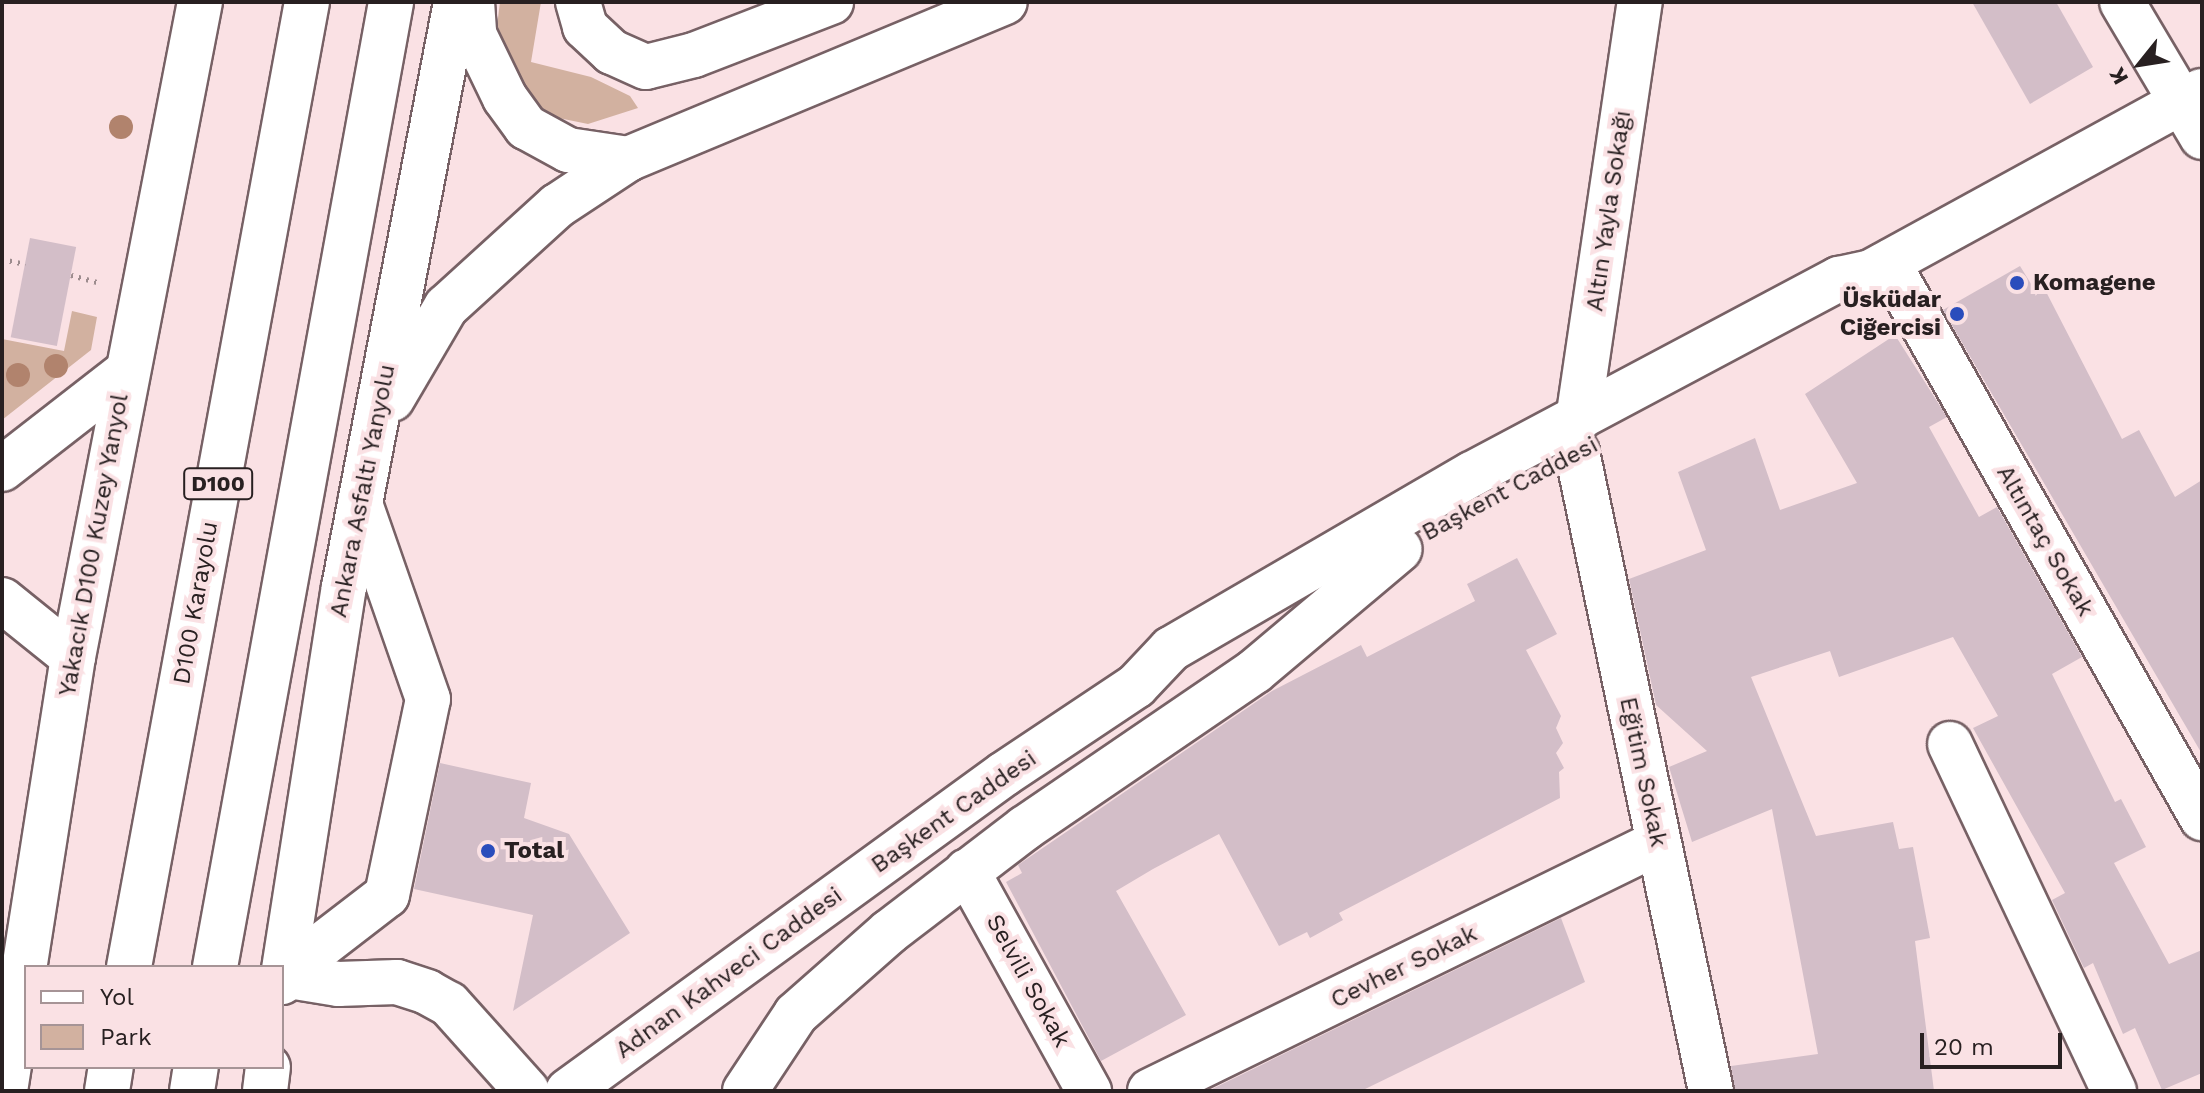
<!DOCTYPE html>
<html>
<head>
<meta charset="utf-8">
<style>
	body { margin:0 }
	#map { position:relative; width:2204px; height:1093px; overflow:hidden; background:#fae1e4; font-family:"Work Sans",sans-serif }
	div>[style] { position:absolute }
	.green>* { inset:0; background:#d2b1a0 }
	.building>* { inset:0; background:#d3bec8; transform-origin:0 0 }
	.path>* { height:5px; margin-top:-2.5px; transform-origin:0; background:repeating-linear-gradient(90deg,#9d8c8e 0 2px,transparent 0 8px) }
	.roads { filter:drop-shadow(2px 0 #776165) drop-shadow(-2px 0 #776165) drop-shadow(0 2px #776165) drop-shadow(0 -2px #776165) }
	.minor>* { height:44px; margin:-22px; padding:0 22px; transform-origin:22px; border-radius:22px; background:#fff }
	.major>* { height:44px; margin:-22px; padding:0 22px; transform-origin:22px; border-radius:22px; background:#fff }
	.highway>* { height:44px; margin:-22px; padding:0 22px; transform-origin:22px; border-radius:22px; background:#fff }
	.trees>* { width:24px; height:24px; margin:-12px; border-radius:50%; background:#b1836d }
	.dots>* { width:22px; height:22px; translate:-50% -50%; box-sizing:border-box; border:4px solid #fae1e4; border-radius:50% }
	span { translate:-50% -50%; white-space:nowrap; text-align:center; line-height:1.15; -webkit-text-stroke:8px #fae1e4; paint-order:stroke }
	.shield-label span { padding:2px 6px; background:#fae1e4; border:2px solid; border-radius:6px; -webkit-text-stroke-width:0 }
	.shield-label { font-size:22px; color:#282021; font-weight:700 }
	.street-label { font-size:24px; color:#282021 }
	.poi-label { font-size:24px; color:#282021; font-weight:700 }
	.left { translate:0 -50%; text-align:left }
	.right { translate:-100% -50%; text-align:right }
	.frame { position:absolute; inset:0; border:4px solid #282021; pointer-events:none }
	.legend { position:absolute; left:24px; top:965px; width:260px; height:104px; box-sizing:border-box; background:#fae1e4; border:2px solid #a69496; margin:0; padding:10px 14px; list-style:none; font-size:24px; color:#282021 }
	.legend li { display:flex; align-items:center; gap:16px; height:40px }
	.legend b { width:40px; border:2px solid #a69496 }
	.north { position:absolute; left:2100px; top:24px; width:80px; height:80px; -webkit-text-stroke:6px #fae1e4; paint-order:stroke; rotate:240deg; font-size:22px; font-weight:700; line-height:32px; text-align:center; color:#282021 }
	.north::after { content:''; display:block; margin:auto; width:28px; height:36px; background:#282021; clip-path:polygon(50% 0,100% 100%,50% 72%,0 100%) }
	.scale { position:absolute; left:1920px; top:1033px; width:142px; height:36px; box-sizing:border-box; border:4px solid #282021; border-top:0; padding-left:10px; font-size:24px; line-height:28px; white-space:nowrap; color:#282021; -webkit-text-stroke:6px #fae1e4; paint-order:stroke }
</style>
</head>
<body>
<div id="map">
	<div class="green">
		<i style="clip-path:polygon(500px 2px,541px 2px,531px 62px,591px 77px,630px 96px,638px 108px,588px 124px,544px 115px,529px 102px,495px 42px)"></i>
		<i style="clip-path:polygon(72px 311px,97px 317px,91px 350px,2px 420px,2px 339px,64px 351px)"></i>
	</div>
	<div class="building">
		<i style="clip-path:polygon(1972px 2px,2056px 2px,2093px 67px,2030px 104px)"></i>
		<i style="left:30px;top:238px;width:47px;height:101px;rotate:11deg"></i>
		<i style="clip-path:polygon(2020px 266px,2033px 287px,2041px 282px,2122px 439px,2139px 430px,2175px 497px,2202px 480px,2202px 754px,1943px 310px)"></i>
		<i style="clip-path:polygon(1895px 335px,1947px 417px,1929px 427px,1979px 517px,1997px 507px,2082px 657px,2052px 674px,2115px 802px,2121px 799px,2146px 847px,2114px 863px,2169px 964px,2202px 950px,2202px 1073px,2162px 1090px,2135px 1028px,2123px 1034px,2093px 963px,2084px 968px,2052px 900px,2065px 893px,1973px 728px,1998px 716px,1953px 637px,1839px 677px,1830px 651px,1751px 677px,1816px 836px,1893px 822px,1899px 849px,1913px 847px,1930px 938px,1915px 941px,1934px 1091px,1735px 1091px,1731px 1066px,1818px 1054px,1772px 809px,1692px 842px,1669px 767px,1707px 751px,1656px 705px,1629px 579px,1706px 550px,1678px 472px,1755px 438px,1780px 510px,1857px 483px,1805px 394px)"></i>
		<i style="clip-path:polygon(1517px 558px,1557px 634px,1526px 650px,1561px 716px,1556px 728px,1563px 743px,1556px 753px,1564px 768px,1559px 772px,1560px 798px,1339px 913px,1343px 920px,1310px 938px,1307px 932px,1279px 946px,1219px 834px,1153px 869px,1116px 891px,1186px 1015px,1101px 1061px,1006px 882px,1022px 873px,1018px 865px,1272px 691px,1361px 645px,1367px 657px,1475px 601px,1467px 584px)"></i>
		<i style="clip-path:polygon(440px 763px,531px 783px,524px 818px,569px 834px,630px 933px,513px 1011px,533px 915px,414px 889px)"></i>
		<i style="clip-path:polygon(1561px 918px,1585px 982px,1361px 1091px,1208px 1091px)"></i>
	</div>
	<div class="path">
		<i style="left:2px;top:259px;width:24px;rotate:12deg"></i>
		<i style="left:71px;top:275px;width:30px;rotate:15deg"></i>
	</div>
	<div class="roads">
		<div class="minor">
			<i style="left:578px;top:2px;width:26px;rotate:74deg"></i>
			<i style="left:585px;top:27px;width:37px;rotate:43deg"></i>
			<i style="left:612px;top:52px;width:37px;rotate:24deg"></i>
			<i style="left:646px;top:67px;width:49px;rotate:-14deg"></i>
			<i style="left:694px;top:55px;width:147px;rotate:-21.1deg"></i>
			<i style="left:2122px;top:2px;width:157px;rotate:59.3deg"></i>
			<i style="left:628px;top:159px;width:408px;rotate:-22.6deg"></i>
			<i style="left:1888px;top:263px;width:638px;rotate:60.5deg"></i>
			<i style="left:1578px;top:420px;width:423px;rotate:-81.6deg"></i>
			<i style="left:1577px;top:452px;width:653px;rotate:78.16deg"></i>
			<i style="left:2px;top:469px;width:155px;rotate:-37.9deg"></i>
			<i style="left:2px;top:600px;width:91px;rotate:38.8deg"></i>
			<i style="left:1950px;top:744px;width:384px;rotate:64.7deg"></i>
			<i style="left:967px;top:871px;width:252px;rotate:61deg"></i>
			<i style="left:283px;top:975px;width:131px;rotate:-37.6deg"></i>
			<i style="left:387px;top:895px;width:200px;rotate:-78.2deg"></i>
			<i style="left:428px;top:699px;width:207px;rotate:-109.2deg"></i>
			<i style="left:283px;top:975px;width:56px;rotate:9.3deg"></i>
			<i style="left:338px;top:984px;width:59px;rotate:-1.9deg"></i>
			<i style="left:397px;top:982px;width:32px;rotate:18deg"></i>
			<i style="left:427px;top:992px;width:25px;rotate:29deg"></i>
			<i style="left:449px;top:1004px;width:117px;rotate:48.1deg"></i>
			<i style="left:1150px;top:1091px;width:564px;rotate:-26.07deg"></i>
		</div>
		<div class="major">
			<i style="left:472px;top:2px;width:32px;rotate:86deg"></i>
			<i style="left:474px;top:34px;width:71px;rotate:64.2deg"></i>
			<i style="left:505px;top:98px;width:36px;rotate:54deg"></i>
			<i style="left:526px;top:127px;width:48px;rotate:28.7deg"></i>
			<i style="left:568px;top:150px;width:61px;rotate:8.5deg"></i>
			<i style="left:392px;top:399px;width:107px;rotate:-59.6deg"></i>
			<i style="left:446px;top:307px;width:150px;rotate:-42.3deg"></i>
			<i style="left:557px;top:206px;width:85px;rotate:-33.5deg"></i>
			<i style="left:282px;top:982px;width:400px;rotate:-81.1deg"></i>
			<i style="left:344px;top:587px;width:596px;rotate:-79.16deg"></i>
			<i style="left:5px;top:1091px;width:439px;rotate:-81.1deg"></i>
			<i style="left:73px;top:657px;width:667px;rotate:-79.03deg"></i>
			<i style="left:265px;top:1091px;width:24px;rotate:-83deg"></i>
			<i style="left:568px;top:1091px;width:539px;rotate:-36.02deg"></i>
			<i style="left:1004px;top:774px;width:159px;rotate:-33.7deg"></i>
			<i style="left:1136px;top:686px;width:51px;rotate:-46.6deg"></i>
			<i style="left:1171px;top:649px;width:348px;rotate:-30.2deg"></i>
			<i style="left:1472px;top:474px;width:416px;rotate:-28deg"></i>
			<i style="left:1839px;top:279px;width:33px;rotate:-12deg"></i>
			<i style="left:1871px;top:272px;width:377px;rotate:-28.7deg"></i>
			<i style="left:745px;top:1091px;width:92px;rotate:-56.5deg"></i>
			<i style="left:796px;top:1014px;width:124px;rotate:-41.4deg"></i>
			<i style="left:889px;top:932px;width:171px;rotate:-37.4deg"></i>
			<i style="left:1025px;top:828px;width:278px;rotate:-34.3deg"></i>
			<i style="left:1255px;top:671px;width:189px;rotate:-40.1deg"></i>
		</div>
		<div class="highway">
			<i style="left:129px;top:967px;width:981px;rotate:-79.55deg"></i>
			<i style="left:215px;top:967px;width:981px;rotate:-79.66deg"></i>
			<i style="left:107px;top:1091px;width:24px;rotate:-81deg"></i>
			<i style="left:192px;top:1091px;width:24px;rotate:-81deg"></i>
		</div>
	</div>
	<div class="trees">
		<i style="left:121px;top:127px"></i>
		<i style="left:56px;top:366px"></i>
		<i style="left:18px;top:375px"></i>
	</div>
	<div class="dots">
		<i style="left:2017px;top:283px;background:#2a4dbc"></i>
		<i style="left:1957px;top:314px;background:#2a4dbc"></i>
		<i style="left:488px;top:851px;background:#2a4dbc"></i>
	</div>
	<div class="shield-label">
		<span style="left:218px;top:484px">D100</span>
	</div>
	<div class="street-label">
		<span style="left:1609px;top:211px;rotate:-82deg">Altın Yayla Sokağı</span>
		<span style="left:1510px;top:489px;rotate:-28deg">Başkent Caddesi</span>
		<span style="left:363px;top:491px;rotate:-79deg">Ankara Asfaltı Yanyolu</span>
		<span style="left:2045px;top:541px;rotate:60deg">Altıntaç Sokak</span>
		<span style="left:94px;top:545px;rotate:-80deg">Yakacık D100 Kuzey Yanyol</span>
		<span style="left:196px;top:603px;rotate:-80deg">D100 Karayolu</span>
		<span style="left:1643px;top:772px;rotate:78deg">Eğitim Sokak</span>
		<span style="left:954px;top:812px;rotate:-35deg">Başkent Caddesi</span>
		<span style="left:1404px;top:967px;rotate:-26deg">Cevher Sokak</span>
		<span style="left:729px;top:973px;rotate:-36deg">Adnan Kahveci Caddesi</span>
		<span style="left:1028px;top:981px;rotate:61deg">Selvili Sokak</span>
	</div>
	<div class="poi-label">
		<span class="left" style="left:2033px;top:283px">Komagene</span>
		<span class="right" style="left:1941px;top:314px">Üsküdar<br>Ciğercisi</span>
		<span class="left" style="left:504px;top:851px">Total</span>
	</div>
	<div class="frame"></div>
	<ul class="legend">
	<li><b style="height:10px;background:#fff"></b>Yol</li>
	<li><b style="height:22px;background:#d2b1a0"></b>Park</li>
	</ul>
	<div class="north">K</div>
	<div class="scale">20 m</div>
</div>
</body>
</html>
